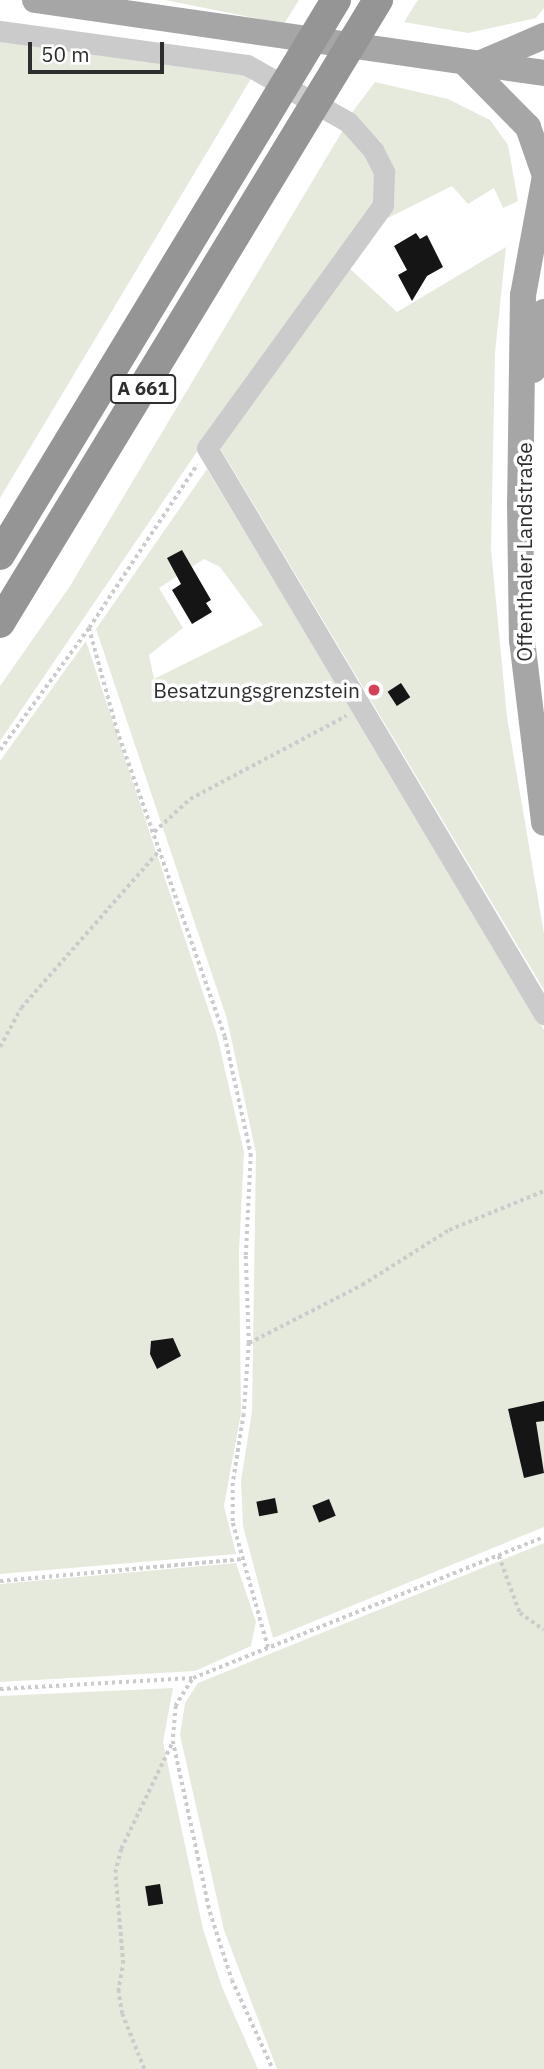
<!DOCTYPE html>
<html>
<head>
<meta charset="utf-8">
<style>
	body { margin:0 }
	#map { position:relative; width:544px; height:2069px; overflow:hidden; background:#fff; font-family:"IBM Plex Sans",sans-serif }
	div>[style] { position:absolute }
	.green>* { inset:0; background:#e5eadd }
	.building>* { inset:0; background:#151515; transform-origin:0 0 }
	.path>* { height:3.5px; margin-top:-1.75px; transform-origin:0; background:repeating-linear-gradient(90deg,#cbcbcb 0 3.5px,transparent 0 7px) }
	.minor>* { height:21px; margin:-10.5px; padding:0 10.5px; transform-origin:10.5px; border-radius:10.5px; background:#cbcbcb }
	.major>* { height:26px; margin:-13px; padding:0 13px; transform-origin:13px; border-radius:13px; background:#a6a6a6 }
	.highway>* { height:30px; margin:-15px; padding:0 15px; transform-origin:15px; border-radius:15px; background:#959595 }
	.dots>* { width:19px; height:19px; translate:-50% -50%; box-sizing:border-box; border:4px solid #fff; border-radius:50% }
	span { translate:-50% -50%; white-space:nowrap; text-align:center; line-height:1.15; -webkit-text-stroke:7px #fff; paint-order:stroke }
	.shield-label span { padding:2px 5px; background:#fff; border:2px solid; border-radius:5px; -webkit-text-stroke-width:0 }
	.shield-label { font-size:19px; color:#2e2e2e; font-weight:700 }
	.street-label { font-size:21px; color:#2e2e2e }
	.poi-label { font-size:21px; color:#2e2e2e }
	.right { translate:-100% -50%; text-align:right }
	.scale { position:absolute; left:28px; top:42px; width:136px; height:32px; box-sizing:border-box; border:4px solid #2e2e2e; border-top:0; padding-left:9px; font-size:21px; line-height:24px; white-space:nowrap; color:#2e2e2e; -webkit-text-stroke:5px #fff; paint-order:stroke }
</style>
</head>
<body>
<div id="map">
	<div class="green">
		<i style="clip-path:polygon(165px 0,299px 0,284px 24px)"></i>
		<i style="clip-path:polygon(418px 0,544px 0,544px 8px,536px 18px,468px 33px,404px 22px)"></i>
		<i style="clip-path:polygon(0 39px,255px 72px,0 498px)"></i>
		<i style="clip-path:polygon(375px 82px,448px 99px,490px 120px,508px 145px,518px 201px,503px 208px,494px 188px,468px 204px,452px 186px,384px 220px,390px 171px,381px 142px,351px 114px)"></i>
		<i style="clip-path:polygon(343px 130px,368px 156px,377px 176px,375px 207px,205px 440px,0 741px,0 686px,70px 586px)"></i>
		<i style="clip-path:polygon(506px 247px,495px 353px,491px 549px,507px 717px,544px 934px,544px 990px,220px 448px,348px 267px,397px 312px)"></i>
		<i style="clip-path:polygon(evenodd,207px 469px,544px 1030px,544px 1527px,273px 1638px,243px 1526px,241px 1481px,252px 1411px,256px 1153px,227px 1019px,96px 629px,207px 469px,204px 559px,220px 567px,263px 625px,154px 679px,149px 655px,183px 628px,159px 588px,204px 559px)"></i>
		<i style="clip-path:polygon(86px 641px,217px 1035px,244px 1152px,239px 1252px,241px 1413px,224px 1506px,236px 1554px,0 1574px,0 761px)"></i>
		<i style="clip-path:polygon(544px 1543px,544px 2069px,277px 2069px,224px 1930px,180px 1735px,185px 1703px,198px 1683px)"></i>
		<i style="clip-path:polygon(236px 1563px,256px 1622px,251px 1646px,195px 1671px,0 1682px,0 1584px)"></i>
		<i style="clip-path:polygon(173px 1688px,163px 1742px,203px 1929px,222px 1987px,258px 2069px,0 2069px,0 1696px)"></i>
	</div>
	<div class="building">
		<i style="clip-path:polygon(416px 233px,420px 239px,427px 235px,443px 267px,427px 276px,412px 301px,398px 275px,407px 270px,394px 246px)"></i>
		<i style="clip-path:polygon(182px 550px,211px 600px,206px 603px,212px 612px,192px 624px,172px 590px,181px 584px,167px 558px)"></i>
		<i style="left:401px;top:683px;width:17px;height:16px;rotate:57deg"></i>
		<i style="clip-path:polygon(173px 1338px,181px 1356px,157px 1369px,150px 1354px,151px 1341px)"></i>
		<i style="clip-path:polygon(544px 1401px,544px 1421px,536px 1422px,544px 1473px,524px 1478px,508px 1409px)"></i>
		<i style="left:275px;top:1498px;width:15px;height:19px;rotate:79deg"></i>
		<i style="left:329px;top:1499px;width:18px;height:18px;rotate:68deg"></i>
		<i style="left:160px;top:1884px;width:20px;height:15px;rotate:81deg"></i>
	</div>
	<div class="path">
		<i style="left:89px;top:628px;width:106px;rotate:74.6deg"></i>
		<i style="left:117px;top:730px;width:325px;rotate:70.6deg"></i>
		<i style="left:225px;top:1037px;width:120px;rotate:77.5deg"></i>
		<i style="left:251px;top:1154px;width:102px;rotate:92.8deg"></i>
		<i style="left:246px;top:1256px;width:87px;rotate:88deg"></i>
		<i style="left:249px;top:1343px;width:71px;rotate:94deg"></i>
		<i style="left:244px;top:1414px;width:70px;rotate:99.1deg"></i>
		<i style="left:233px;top:1483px;width:40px;rotate:90deg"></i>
		<i style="left:233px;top:1523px;width:129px;rotate:74.2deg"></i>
		<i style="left:0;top:750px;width:151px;rotate:-53.9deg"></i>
		<i style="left:89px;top:628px;width:196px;rotate:-56.5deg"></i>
		<i style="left:154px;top:832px;width:49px;rotate:-42.5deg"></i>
		<i style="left:190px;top:799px;width:177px;rotate:-28deg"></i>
		<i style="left:0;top:1047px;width:44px;rotate:-61.7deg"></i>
		<i style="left:21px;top:1008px;width:210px;rotate:-48.7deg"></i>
		<i style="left:249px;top:1343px;width:127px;rotate:-27.2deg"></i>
		<i style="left:362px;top:1285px;width:103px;rotate:-32.3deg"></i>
		<i style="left:449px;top:1230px;width:103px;rotate:-22.3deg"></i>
		<i style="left:499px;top:1556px;width:61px;rotate:69.8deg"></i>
		<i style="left:520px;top:1613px;width:29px;rotate:35deg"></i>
		<i style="left:0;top:1581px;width:244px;rotate:-5.2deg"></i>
		<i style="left:192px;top:1680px;width:31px;rotate:122deg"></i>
		<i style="left:176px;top:1706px;width:35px;rotate:95deg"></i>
		<i style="left:173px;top:1741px;width:175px;rotate:77.8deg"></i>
		<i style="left:210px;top:1912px;width:71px;rotate:72.1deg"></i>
		<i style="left:232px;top:1980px;width:98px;rotate:65.3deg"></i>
		<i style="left:0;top:1689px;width:193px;rotate:-3.3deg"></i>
		<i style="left:193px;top:1678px;width:378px;rotate:-21.9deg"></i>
		<i style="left:144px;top:2069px;width:59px;rotate:-111.8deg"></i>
		<i style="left:122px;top:2014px;width:22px;rotate:-100deg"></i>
		<i style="left:118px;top:1992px;width:28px;rotate:-80deg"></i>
		<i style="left:123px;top:1964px;width:91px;rotate:-95deg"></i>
		<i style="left:115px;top:1873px;width:25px;rotate:-76deg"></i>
		<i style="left:121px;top:1849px;width:118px;rotate:-64.3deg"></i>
	</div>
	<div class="minor">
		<i style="left:0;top:31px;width:249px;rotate:7.8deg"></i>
		<i style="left:247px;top:65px;width:116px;rotate:29.4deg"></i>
		<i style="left:348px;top:122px;width:38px;rotate:48deg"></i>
		<i style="left:373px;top:150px;width:25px;rotate:63deg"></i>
		<i style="left:384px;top:172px;width:33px;rotate:92deg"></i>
		<i style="left:383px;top:205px;width:300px;rotate:125.9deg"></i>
		<i style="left:207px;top:448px;width:659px;rotate:59.23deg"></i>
	</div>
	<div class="major">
		<i style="left:35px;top:0;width:514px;rotate:8.16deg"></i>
		<i style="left:465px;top:63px;width:90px;rotate:45.5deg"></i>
		<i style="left:528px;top:127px;width:49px;rotate:70.8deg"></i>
		<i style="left:481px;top:63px;width:69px;rotate:-23.2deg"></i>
		<i style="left:544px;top:181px;width:116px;rotate:100.4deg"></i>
		<i style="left:523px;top:295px;width:208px;rotate:90.8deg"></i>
		<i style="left:520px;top:503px;width:137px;rotate:89.2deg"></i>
		<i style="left:522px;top:640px;width:184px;rotate:83.1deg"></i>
		<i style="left:533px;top:370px;width:59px;rotate:-79.3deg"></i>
	</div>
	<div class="highway">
		<i style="left:0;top:555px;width:649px;rotate:-58.81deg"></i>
		<i style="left:0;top:623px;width:729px;rotate:-58.75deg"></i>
	</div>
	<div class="dots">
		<i style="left:374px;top:690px;background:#d64055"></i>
	</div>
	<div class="shield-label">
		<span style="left:143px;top:389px">A 661</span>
	</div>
	<div class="street-label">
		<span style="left:524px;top:552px;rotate:-90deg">Offenthaler Landstraße</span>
	</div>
	<div class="poi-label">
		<span class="right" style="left:360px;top:690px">Besatzungsgrenzstein</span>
	</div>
	<div class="scale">50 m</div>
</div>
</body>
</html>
